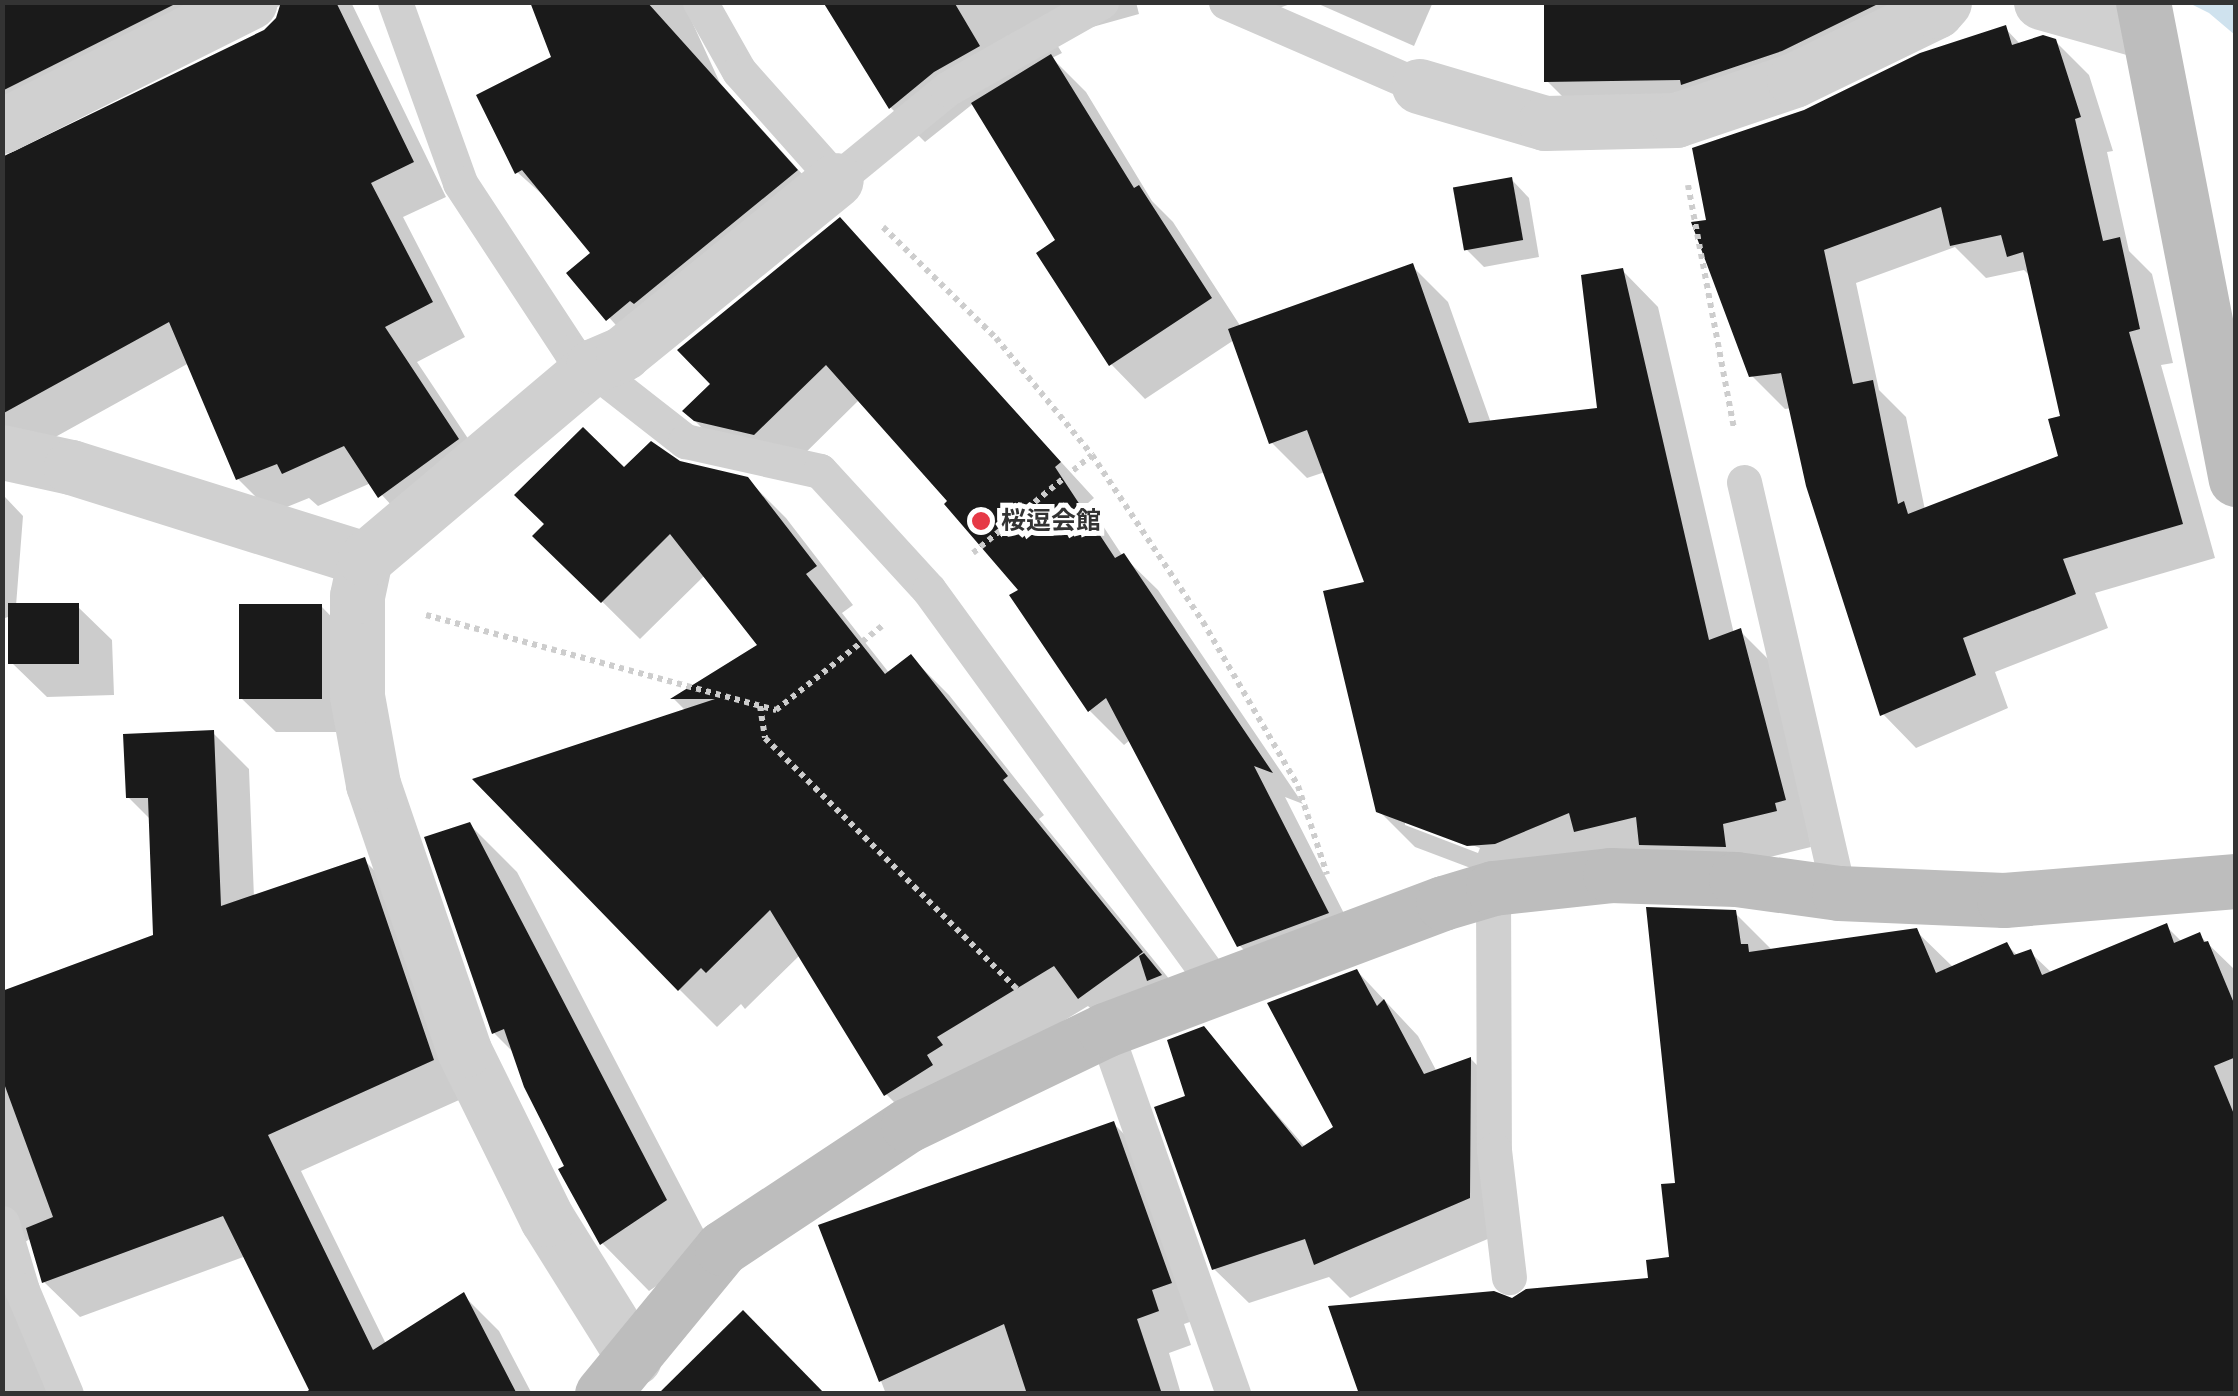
<!DOCTYPE html>
<html>
<head>
<meta charset="utf-8">
<style>
	body { margin:0 }
	#map { position:relative; width:2238px; height:1396px; overflow:hidden; background:#fff; font-family:"Work Sans","Noto Sans JP",sans-serif }
	div>[style] { position:absolute }
	.water>* { inset:0; background:#cfe2ee }
	.shadow>* { inset:0; background:#0003 }
	.building>* { inset:0; background:#1a1a1a; transform-origin:0 0 }
	.path>* { height:6px; margin-top:-3px; transform-origin:0; background:repeating-linear-gradient(90deg,#cdcdcd 0 5px,transparent 0 10px) }
	.lane>* { height:35px; margin:-17.5px; padding:0 17.5px; transform-origin:17.5px; border-radius:17.5px; background:#d0d0d0 }
	.street>* { height:55px; margin:-27.5px; padding:0 27.5px; transform-origin:27.5px; border-radius:27.5px; background:#d0d0d0 }
	.secondary>* { height:55px; margin:-27.5px; padding:0 27.5px; transform-origin:27.5px; border-radius:27.5px; background:#bdbdbd }
	.dots>* { width:28px; height:28px; translate:-50% -50%; box-sizing:border-box; border:5px solid #fff; border-radius:50% }
	span { translate:-50% -50%; white-space:nowrap; text-align:center; line-height:1.15; -webkit-text-stroke:10px #fff; paint-order:stroke }
	.poi-label { font-size:25px; color:#333; font-weight:700 }
	.left { translate:0 -50%; text-align:left }
	.frame { position:absolute; inset:0; border:5px solid #333; pointer-events:none }
</style>
</head>
<body>
<div id="map">
	<div class="water">
		<i style="clip-path:polygon(2189px 3px,2235px 3px,2235px 35px,2209px 13px)"></i>
	</div>
	<div class="shadow">
		<i style="clip-path:polygon(evenodd,2px 2px,351px 2px,446px 197px,403px 217px,465px 337px,417px 362px,491px 473px,414px 530px,371px 483px,318px 506px,309px 498px,272px 513px,238px 479px,189px 363px,30px 451px,12px 465px,4px 481px,5px 497px,23px 516px,16px 606px,77px 606px,112px 640px,114px 695px,47px 697px,12px 663px,11px 616px,2px 619px,2px 2px,283px 4px,279px 20px,265px 32px,4px 159px,9px 144px,283px 4px)"></i>
		<i style="clip-path:polygon(533px 2px,683px 2px,720px 83px,831px 206px,642px 354px,569px 273px,593px 253px,554px 205px,517px 172px,554px 58px)"></i>
		<i style="clip-path:polygon(evenodd,826px 2px,1136px 2px,1139px 14px,1053px 38px,1062px 53px,1052px 58px,1086px 92px,1152px 201px,1173px 222px,1241px 327px,1412px 266px,1448px 302px,1491px 423px,1600px 410px,1622px 270px,1658px 307px,1734px 634px,1740px 631px,1776px 667px,1811px 847px,1758px 860px,1505px 881px,1415px 847px,1378px 810px,1367px 583px,1325px 472px,1307px 478px,1271px 442px,1234px 340px,1145px 399px,1111px 364px,1059px 241px,974px 103px,925px 142px,891px 108px,826px 2px,1405px 820px,1480px 848px,1478px 853px,1405px 825px,1405px 820px)"></i>
		<i style="clip-path:polygon(1249px 2px,1296px 2px,1268px 12px)"></i>
		<i style="clip-path:polygon(1314px 2px,1433px 2px,1414px 46px)"></i>
		<i style="clip-path:polygon(1545px 2px,1889px 2px,1919px 35px,1581px 115px,1547px 81px)"></i>
		<i style="clip-path:polygon(evenodd,2005px 28px,2021px 45px,2055px 41px,2089px 75px,2113px 151px,2107px 152px,2129px 251px,2152px 274px,2173px 363px,2161px 365px,2215px 558px,2095px 593px,2108px 628px,1995px 672px,2008px 708px,1916px 748px,1883px 714px,1792px 408px,1785px 409px,1751px 375px,1709px 223px,1805px 112px,2005px 28px,1955px 247px,1986px 278px,2024px 270px,2032px 278px,2063px 418px,2061px 458px,1925px 510px,1906px 417px,1879px 390px,1856px 283px,1955px 247px)"></i>
		<i style="clip-path:polygon(1512px 180px,1529px 198px,1539px 257px,1484px 267px,1466px 249px)"></i>
		<i style="clip-path:polygon(840px 220px,1094px 498px,1088px 503px,1122px 555px,1158px 590px,1303px 804px,1285px 797px,1361px 947px,1274px 980px,1239px 945px,1130px 740px,1124px 745px,1090px 711px,1022px 590px,951px 501px,860px 399px,790px 468px,719px 445px,685px 411px,713px 384px)"></i>
		<i style="clip-path:polygon(679px 464px,747px 479px,786px 518px,853px 605px,842px 613px,890px 674px,911px 657px,949px 695px,1044px 815px,1039px 819px,1179px 991px,1118px 1035px,1088px 1006px,973px 1076px,924px 1132px,886px 1094px,800px 955px,745px 1009px,741px 1004px,717px 1027px,679px 989px,686px 711px,674px 699px,760px 645px,705px 575px,640px 639px,536px 536px,624px 471px)"></i>
		<i style="clip-path:polygon(321px 606px,355px 641px,354px 732px,276px 732px,241px 698px)"></i>
		<i style="clip-path:polygon(213px 733px,249px 769px,254px 898px,364px 860px,400px 896px,468px 1096px,301px 1171px,386px 1344px,463px 1295px,499px 1331px,532px 1394px,307px 1394px,312px 1390px,246px 1256px,80px 1317px,44px 1282px,31px 1238px,21px 1245px,61px 1394px,2px 1394px,2px 994px,156px 937px,151px 820px,128px 797px)"></i>
		<i style="clip-path:polygon(469px 824px,517px 872px,713px 1248px,649px 1291px,602px 1243px,516px 1055px,494px 1033px)"></i>
		<i style="clip-path:polygon(1735px 913px,1773px 951px,1916px 931px,1954px 968px,2007px 945px,2018px 956px,2030px 952px,2053px 974px,2166px 926px,2182px 942px,2199px 935px,2236px 971px,2236px 1394px,1511px 1301px,1651px 1280px,1672px 1259px,1678px 1185px)"></i>
		<i style="clip-path:polygon(1357px 971px,1418px 1036px,1437px 1072px,1471px 1059px,1505px 1094px,1504px 1232px,1350px 1298px,1329px 1277px,1249px 1303px,1214px 1269px,1188px 1097px,1203px 1029px,1306px 1148px,1336px 1128px)"></i>
		<i style="clip-path:polygon(1114px 1124px,1147px 1157px,1204px 1317px,1184px 1324px,1191px 1345px,1169px 1353px,1181px 1394px,886px 1394px,821px 1226px)"></i>
	</div>
	<div class="building">
		<i style="clip-path:polygon(2px 2px,179px 2px,2px 91px)"></i>
		<i style="clip-path:polygon(281px 2px,336px 2px,414px 162px,371px 183px,433px 302px,385px 327px,459px 439px,378px 498px,344px 446px,282px 474px,277px 464px,236px 480px,169px 322px,2px 414px,2px 157px,264px 30px,276px 18px)"></i>
		<i style="clip-path:polygon(530px 2px,647px 2px,798px 170px,634px 304px,630px 301px,606px 321px,566px 273px,590px 253px,522px 170px,515px 174px,476px 95px,551px 57px)"></i>
		<i style="clip-path:polygon(823px 2px,954px 2px,980px 46px,934px 72px,889px 109px)"></i>
		<i style="clip-path:polygon(1544px 2px,1882px 2px,1782px 51px,1681px 85px,1680px 80px,1544px 82px)"></i>
		<i style="clip-path:polygon(evenodd,2006px 25px,2012px 45px,2043px 35px,2056px 39px,2081px 117px,2075px 119px,2103px 241px,2120px 237px,2140px 329px,2129px 332px,2183px 524px,2063px 559px,2076px 594px,1963px 638px,1976px 675px,1880px 716px,1806px 486px,1781px 373px,1749px 377px,1691px 222px,1706px 220px,1692px 148px,1804px 110px,1920px 53px,2006px 25px,1941px 207px,1950px 246px,2001px 235px,2007px 257px,2023px 252px,2060px 416px,2048px 419px,2058px 456px,1908px 514px,1904px 501px,1898px 504px,1873px 380px,1853px 384px,1824px 250px,1941px 207px)"></i>
		<i style="clip-path:polygon(1051px 54px,1134px 188px,1139px 185px,1212px 298px,1109px 366px,1036px 253px,1055px 240px,971px 103px)"></i>
		<i style="left:1512px;top:177px;width:64px;height:60px;rotate:80deg"></i>
		<i style="clip-path:polygon(840px 217px,1061px 462px,1055px 467px,1115px 558px,1124px 553px,1273px 773px,1254px 766px,1329px 913px,1237px 947px,1106px 698px,1088px 712px,1009px 595px,1018px 590px,944px 504px,947px 501px,826px 365px,754px 435px,694px 421px,682px 411px,710px 384px,677px 350px)"></i>
		<i style="clip-path:polygon(1413px 263px,1469px 423px,1597px 408px,1581px 275px,1623px 268px,1709px 640px,1741px 628px,1786px 800px,1775px 803px,1777px 811px,1723px 824px,1726px 847px,1639px 845px,1636px 817px,1574px 832px,1569px 813px,1495px 844px,1467px 846px,1376px 812px,1323px 591px,1364px 582px,1307px 430px,1269px 444px,1228px 329px)"></i>
		<i style="clip-path:polygon(583px 427px,624px 467px,651px 441px,680px 461px,748px 477px,817px 566px,806px 574px,885px 674px,911px 654px,1008px 776px,1003px 780px,1143px 952px,1078px 999px,1054px 966px,937px 1037px,943px 1045px,927px 1055px,933px 1065px,884px 1096px,770px 910px,706px 973px,701px 968px,678px 991px,472px 779px,715px 699px,670px 699px,757px 645px,670px 534px,601px 603px,532px 536px,544px 524px,514px 495px)"></i>
		<i style="left:8px;top:603px;width:71px;height:61px"></i>
		<i style="left:239px;top:604px;width:83px;height:95px"></i>
		<i style="clip-path:polygon(214px 730px,221px 906px,365px 857px,434px 1060px,268px 1135px,373px 1350px,464px 1292px,517px 1394px,303px 1394px,309px 1390px,223px 1216px,42px 1283px,26px 1228px,53px 1217px,2px 1078px,2px 991px,153px 935px,148px 798px,126px 798px,123px 734px)"></i>
		<i style="clip-path:polygon(470px 822px,667px 1200px,600px 1245px,558px 1169px,564px 1166px,524px 1087px,504px 1029px,492px 1034px,424px 837px)"></i>
		<i style="clip-path:polygon(1646px 907px,1736px 910px,1741px 944px,1748px 944px,1749px 952px,1917px 928px,1936px 973px,2007px 942px,2014px 955px,2031px 949px,2042px 975px,2167px 923px,2174px 943px,2200px 932px,2204px 942px,2208px 941px,2236px 1008px,2236px 1057px,2214px 1066px,2236px 1119px,2236px 1394px,1359px 1394px,1328px 1306px,1494px 1291px,1512px 1298px,1526px 1289px,1648px 1278px,1646px 1260px,1669px 1257px,1661px 1184px,1675px 1183px)"></i>
		<i style="clip-path:polygon(1144px 953px,1162px 975px,1147px 981px,1139px 956px)"></i>
		<i style="clip-path:polygon(1357px 969px,1377px 1006px,1384px 999px,1424px 1074px,1471px 1057px,1470px 1198px,1314px 1265px,1305px 1239px,1212px 1270px,1154px 1107px,1185px 1096px,1167px 1040px,1204px 1026px,1302px 1147px,1333px 1127px,1267px 1003px)"></i>
		<i style="clip-path:polygon(1114px 1121px,1172px 1283px,1152px 1290px,1159px 1311px,1137px 1319px,1162px 1394px,1027px 1394px,1004px 1324px,879px 1382px,818px 1225px)"></i>
		<i style="clip-path:polygon(743px 1310px,825px 1394px,658px 1394px)"></i>
	</div>
	<div class="path">
		<i style="left:1688px;top:185px;width:247px;rotate:79.3deg"></i>
		<i style="left:883px;top:227px;width:158px;rotate:44.5deg"></i>
		<i style="left:996px;top:338px;width:151px;rotate:50.6deg"></i>
		<i style="left:1092px;top:455px;width:201px;rotate:56.4deg"></i>
		<i style="left:1203px;top:622px;width:190px;rotate:59.9deg"></i>
		<i style="left:1298px;top:786px;width:93px;rotate:71.8deg"></i>
		<i style="left:973px;top:553px;width:154px;rotate:-39.5deg"></i>
		<i style="left:426px;top:615px;width:363px;rotate:15.2deg"></i>
		<i style="left:776px;top:710px;width:135px;rotate:-38.4deg"></i>
		<i style="left:760px;top:706px;width:32px;rotate:81deg"></i>
		<i style="left:765px;top:738px;width:361px;rotate:44.9deg"></i>
	</div>
	<div class="lane">
		<i style="left:395px;top:2px;width:192px;rotate:70.2deg"></i>
		<i style="left:460px;top:183px;width:202px;rotate:56.7deg"></i>
		<i style="left:571px;top:352px;width:145px;rotate:38deg"></i>
		<i style="left:685px;top:441px;width:138px;rotate:12.5deg"></i>
		<i style="left:820px;top:471px;width:161px;rotate:47.5deg"></i>
		<i style="left:929px;top:590px;width:490px;rotate:54deg"></i>
		<i style="left:700px;top:2px;width:79px;rotate:60.5deg"></i>
		<i style="left:739px;top:71px;width:146px;rotate:48.3deg"></i>
		<i style="left:836px;top:180px;width:144px;rotate:-39.3deg"></i>
		<i style="left:947px;top:89px;width:177px;rotate:-29.5deg"></i>
		<i style="left:1226px;top:2px;width:210px;rotate:23.5deg"></i>
		<i style="left:1744px;top:482px;width:422px;rotate:77deg"></i>
		<i style="left:1493px;top:888px;width:262px;rotate:89.8deg"></i>
		<i style="left:1494px;top:1150px;width:128px;rotate:83.3deg"></i>
		<i style="left:1105px;top:1030px;width:386px;rotate:70.6deg"></i>
		<i style="left:2px;top:1223px;width:70px;rotate:73.4deg"></i>
		<i style="left:22px;top:1290px;width:113px;rotate:67.1deg"></i>
	</div>
	<div class="street">
		<i style="left:2041px;top:2px;width:111px;rotate:15.7deg"></i>
		<i style="left:1419px;top:86px;width:131px;rotate:16.4deg"></i>
		<i style="left:1545px;top:123px;width:131px;rotate:-1.3deg"></i>
		<i style="left:1676px;top:120px;width:125px;rotate:-18.7deg"></i>
		<i style="left:1794px;top:80px;width:158px;rotate:-25.9deg"></i>
		<i style="left:1936px;top:11px;width:12px;rotate:-48deg"></i>
		<i style="left:2px;top:126px;width:277px;rotate:-26.6deg"></i>
		<i style="left:2px;top:452px;width:71px;rotate:12.3deg"></i>
		<i style="left:71px;top:467px;width:308px;rotate:17.4deg"></i>
		<i style="left:634px;top:1358px;width:164px;rotate:-122deg"></i>
		<i style="left:547px;top:1219px;width:188px;rotate:-116.2deg"></i>
		<i style="left:464px;top:1050px;width:281px;rotate:-108.9deg"></i>
		<i style="left:373px;top:784px;width:89px;rotate:-100.3deg"></i>
		<i style="left:357px;top:696px;width:100px;rotate:-90deg"></i>
		<i style="left:357px;top:596px;width:38px;rotate:-78deg"></i>
		<i style="left:365px;top:559px;width:299px;rotate:-40.2deg"></i>
		<i style="left:593px;top:366px;width:33px;rotate:-23deg"></i>
		<i style="left:623px;top:353px;width:274px;rotate:-39.1deg"></i>
	</div>
	<div class="secondary">
		<i style="left:2143px;top:2px;width:486px;rotate:79deg"></i>
		<i style="left:602px;top:1394px;width:189px;rotate:-50.6deg"></i>
		<i style="left:722px;top:1248px;width:223px;rotate:-33.5deg"></i>
		<i style="left:908px;top:1125px;width:219px;rotate:-25.7deg"></i>
		<i style="left:1105px;top:1030px;width:361px;rotate:-20.6deg"></i>
		<i style="left:1443px;top:903px;width:52px;rotate:-16.7deg"></i>
		<i style="left:1493px;top:888px;width:118px;rotate:-6.3deg"></i>
		<i style="left:1610px;top:875px;width:126px;rotate:1.8deg"></i>
		<i style="left:1736px;top:879px;width:104px;rotate:7.7deg"></i>
		<i style="left:1839px;top:893px;width:165px;rotate:2.4deg"></i>
		<i style="left:2004px;top:900px;width:233px;rotate:-4.7deg"></i>
	</div>
	<div class="dots">
		<i style="left:981px;top:521px;background:#e63946"></i>
	</div>
	<div class="poi-label">
		<span class="left" style="left:1001px;top:521px">桜逗会館</span>
	</div>
	<div class="frame"></div>
</div>
</body>
</html>
